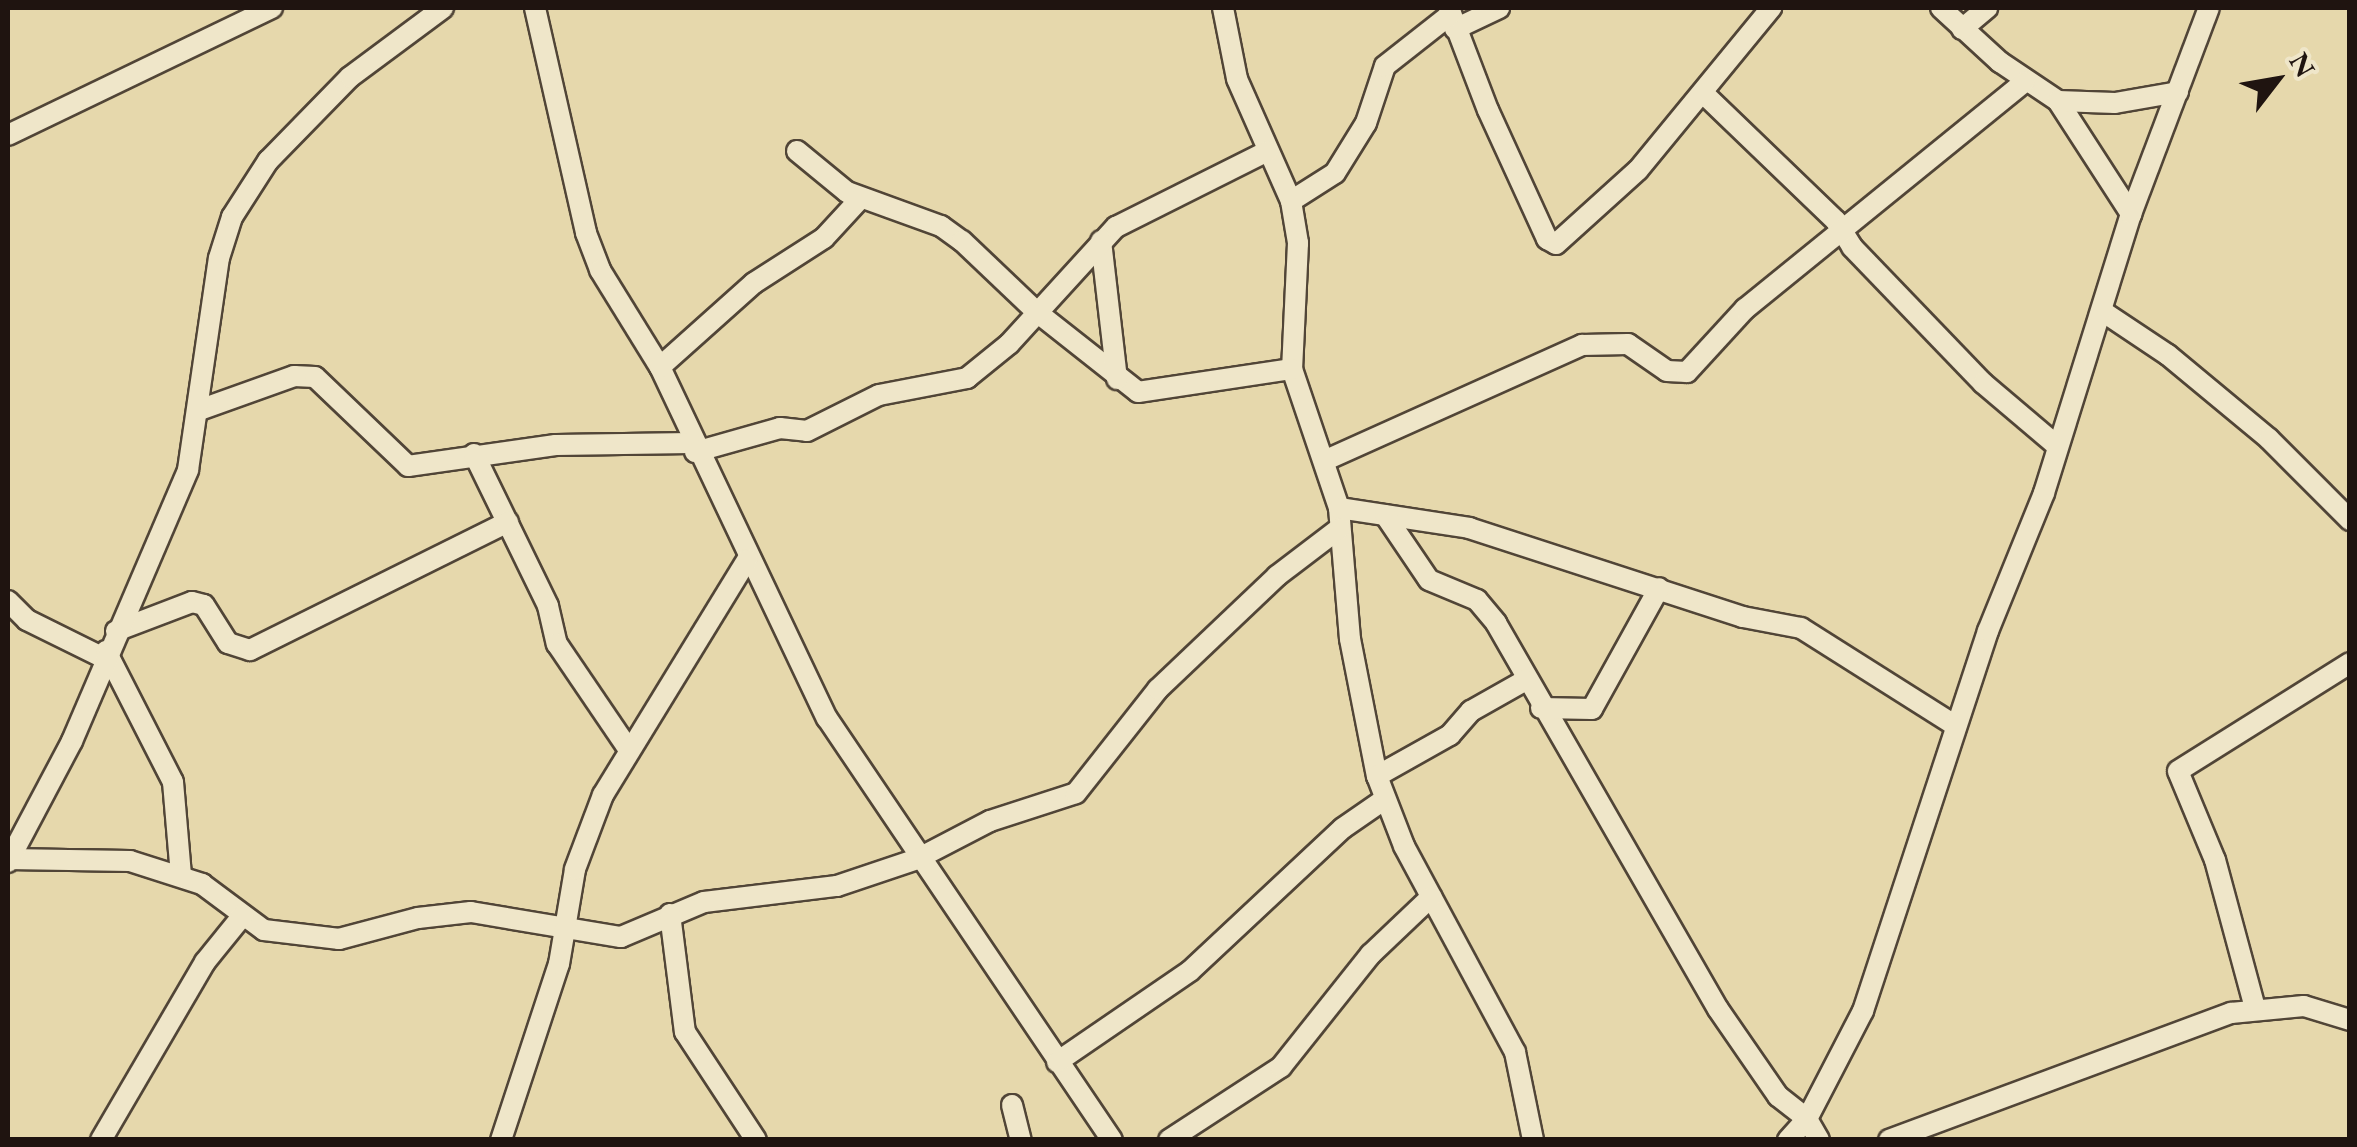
<!DOCTYPE html>
<html>
<head>
<meta charset="utf-8">
<style>
	body { margin:0 }
	#map { position:relative; width:2357px; height:1147px; overflow:hidden; background:#e6d8ac; font-family:"EB Garamond",serif }
	div>[style] { position:absolute }
	.roads { filter:drop-shadow(2px 0 #514537) drop-shadow(-2px 0 #514537) drop-shadow(0 2px #514537) drop-shadow(0 -2px #514537) }
	.minor>* { height:20px; margin:-10px; padding:0 10px; transform-origin:10px; border-radius:10px; background:#efe6c9 }
	span { translate:-50% -50%; white-space:nowrap; text-align:center; line-height:1.15; -webkit-text-stroke:8px #efe6c9; paint-order:stroke }
	.frame { position:absolute; inset:0; border:10px solid #1f1410; pointer-events:none }
	.north { position:absolute; left:2227px; top:30px; width:100px; height:100px; -webkit-text-stroke:8px #efe6c9; paint-order:stroke; rotate:59deg; font-size:28px; font-weight:700; line-height:40px; text-align:center; color:#1f1410 }
	.north::after { content:''; display:block; margin:auto; width:35px; height:45px; background:#1f1410; clip-path:polygon(50% 0,100% 100%,50% 72%,0 100%) }
</style>
</head>
<body>
<div id="map">
	<div class="roads">
		<div class="minor">
			<i style="left:535px;top:8px;width:231px;rotate:77.2deg"></i>
			<i style="left:586px;top:233px;width:40px;rotate:69deg"></i>
			<i style="left:600px;top:270px;width:114px;rotate:58.3deg"></i>
			<i style="left:660px;top:367px;width:389px;rotate:64.6deg"></i>
			<i style="left:827px;top:718px;width:509px;rotate:55.97deg"></i>
			<i style="left:1223px;top:8px;width:72px;rotate:78.8deg"></i>
			<i style="left:1237px;top:79px;width:133px;rotate:66.1deg"></i>
			<i style="left:1291px;top:201px;width:43px;rotate:80.5deg"></i>
			<i style="left:1298px;top:243px;width:126px;rotate:92.7deg"></i>
			<i style="left:1292px;top:369px;width:147px;rotate:71.3deg"></i>
			<i style="left:1339px;top:508px;width:131px;rotate:85.2deg"></i>
			<i style="left:1350px;top:639px;width:140px;rotate:78.9deg"></i>
			<i style="left:1377px;top:776px;width:75px;rotate:68.9deg"></i>
			<i style="left:1404px;top:846px;width:234px;rotate:61.7deg"></i>
			<i style="left:1515px;top:1052px;width:90px;rotate:78.4deg"></i>
			<i style="left:1449px;top:8px;width:109px;rotate:69.1deg"></i>
			<i style="left:1488px;top:110px;width:142px;rotate:65.4deg"></i>
			<i style="left:1547px;top:239px;width:10px;rotate:29deg"></i>
			<i style="left:1556px;top:244px;width:110px;rotate:-42.1deg"></i>
			<i style="left:1638px;top:170px;width:210px;rotate:-50.6deg"></i>
			<i style="left:1941px;top:8px;width:80px;rotate:42.5deg"></i>
			<i style="left:2000px;top:62px;width:70px;rotate:33.9deg"></i>
			<i style="left:2058px;top:101px;width:135px;rotate:57.1deg"></i>
			<i style="left:1455px;top:29px;width:49px;rotate:-25.5deg"></i>
			<i style="left:1962px;top:29px;width:33px;rotate:-40deg"></i>
			<i style="left:1703px;top:93px;width:185px;rotate:43.9deg"></i>
			<i style="left:1836px;top:221px;width:31px;rotate:58deg"></i>
			<i style="left:1852px;top:247px;width:189px;rotate:46.1deg"></i>
			<i style="left:1983px;top:383px;width:96px;rotate:40.3deg"></i>
			<i style="left:2058px;top:101px;width:57px;rotate:2deg"></i>
			<i style="left:2115px;top:103px;width:64px;rotate:-9.9deg"></i>
			<i style="left:8px;top:135px;width:293px;rotate:-25.7deg"></i>
			<i style="left:797px;top:151px;width:65px;rotate:39.4deg"></i>
			<i style="left:847px;top:192px;width:100px;rotate:19.9deg"></i>
			<i style="left:941px;top:226px;width:26px;rotate:36deg"></i>
			<i style="left:962px;top:241px;width:105px;rotate:43.5deg"></i>
			<i style="left:1038px;top:313px;width:127px;rotate:38.3deg"></i>
			<i style="left:1138px;top:392px;width:156px;rotate:-8.5deg"></i>
			<i style="left:1291px;top:201px;width:52px;rotate:-32.5deg"></i>
			<i style="left:1335px;top:173px;width:59px;rotate:-58.2deg"></i>
			<i style="left:1366px;top:123px;width:60px;rotate:-71.6deg"></i>
			<i style="left:1385px;top:66px;width:84px;rotate:-38.2deg"></i>
			<i style="left:1101px;top:241px;width:139px;rotate:83.4deg"></i>
			<i style="left:2102px;top:311px;width:79px;rotate:33.7deg"></i>
			<i style="left:2168px;top:355px;width:131px;rotate:39.7deg"></i>
			<i style="left:2269px;top:439px;width:115px;rotate:45deg"></i>
			<i style="left:660px;top:367px;width:126px;rotate:-41.8deg"></i>
			<i style="left:754px;top:283px;width:83px;rotate:-32.7deg"></i>
			<i style="left:824px;top:238px;width:53px;rotate:-47.3deg"></i>
			<i style="left:202px;top:409px;width:98px;rotate:-19.7deg"></i>
			<i style="left:294px;top:376px;width:21px;rotate:3deg"></i>
			<i style="left:315px;top:377px;width:129px;rotate:43.7deg"></i>
			<i style="left:408px;top:466px;width:149px;rotate:-8.1deg"></i>
			<i style="left:556px;top:445px;width:135px;rotate:-0.8deg"></i>
			<i style="left:695px;top:452px;width:88px;rotate:-15.8deg"></i>
			<i style="left:780px;top:428px;width:27px;rotate:6deg"></i>
			<i style="left:807px;top:431px;width:80px;rotate:-26.6deg"></i>
			<i style="left:879px;top:395px;width:90px;rotate:-10.9deg"></i>
			<i style="left:967px;top:378px;width:54px;rotate:-39deg"></i>
			<i style="left:1009px;top:344px;width:159px;rotate:-47.6deg"></i>
			<i style="left:1116px;top:227px;width:170px;rotate:-26.6deg"></i>
			<i style="left:474px;top:454px;width:169px;rotate:64deg"></i>
			<i style="left:548px;top:606px;width:39px;rotate:77deg"></i>
			<i style="left:557px;top:644px;width:128px;rotate:55.8deg"></i>
			<i style="left:1326px;top:460px;width:281px;rotate:-24.2deg"></i>
			<i style="left:1582px;top:345px;width:46px;rotate:-1.2deg"></i>
			<i style="left:1628px;top:344px;width:47px;rotate:34.7deg"></i>
			<i style="left:1667px;top:371px;width:20px;rotate:3deg"></i>
			<i style="left:1687px;top:372px;width:86px;rotate:-47.4deg"></i>
			<i style="left:1745px;top:309px;width:360px;rotate:-39.1deg"></i>
			<i style="left:1339px;top:508px;width:132px;rotate:8.7deg"></i>
			<i style="left:1469px;top:528px;width:288px;rotate:18deg"></i>
			<i style="left:1743px;top:617px;width:59px;rotate:10.7deg"></i>
			<i style="left:1801px;top:628px;width:183px;rotate:32.3deg"></i>
			<i style="left:1385px;top:515px;width:78px;rotate:55.9deg"></i>
			<i style="left:1429px;top:580px;width:52px;rotate:22.6deg"></i>
			<i style="left:1477px;top:600px;width:30px;rotate:50deg"></i>
			<i style="left:1496px;top:623px;width:445px;rotate:60.1deg"></i>
			<i style="left:1718px;top:1009px;width:106px;rotate:55.4deg"></i>
			<i style="left:1778px;top:1096px;width:37px;rotate:38deg"></i>
			<i style="left:1807px;top:1119px;width:24px;rotate:60deg"></i>
			<i style="left:8px;top:601px;width:27px;rotate:45deg"></i>
			<i style="left:27px;top:620px;width:86px;rotate:26.3deg"></i>
			<i style="left:116px;top:631px;width:81px;rotate:-20.9deg"></i>
			<i style="left:192px;top:602px;width:12px;rotate:14deg"></i>
			<i style="left:204px;top:605px;width:45px;rotate:57.7deg"></i>
			<i style="left:228px;top:643px;width:23px;rotate:18deg"></i>
			<i style="left:250px;top:650px;width:288px;rotate:-26.4deg"></i>
			<i style="left:106px;top:651px;width:147px;rotate:62.9deg"></i>
			<i style="left:173px;top:782px;width:93px;rotate:85.1deg"></i>
			<i style="left:1541px;top:708px;width:51px;rotate:1.1deg"></i>
			<i style="left:1592px;top:709px;width:138px;rotate:-61deg"></i>
			<i style="left:1377px;top:776px;width:84px;rotate:-29.3deg"></i>
			<i style="left:1450px;top:735px;width:32px;rotate:-49deg"></i>
			<i style="left:1471px;top:711px;width:63px;rotate:-29.4deg"></i>
			<i style="left:8px;top:859px;width:122px;rotate:0.9deg"></i>
			<i style="left:130px;top:861px;width:76px;rotate:17.7deg"></i>
			<i style="left:202px;top:884px;width:77px;rotate:36.6deg"></i>
			<i style="left:264px;top:930px;width:76px;rotate:6.8deg"></i>
			<i style="left:339px;top:939px;width:82px;rotate:-14.9deg"></i>
			<i style="left:418px;top:918px;width:53px;rotate:-6.5deg"></i>
			<i style="left:471px;top:912px;width:152px;rotate:9.5deg"></i>
			<i style="left:621px;top:937px;width:90px;rotate:-22.9deg"></i>
			<i style="left:704px;top:902px;width:134px;rotate:-6.9deg"></i>
			<i style="left:837px;top:886px;width:84px;rotate:-18.6deg"></i>
			<i style="left:917px;top:859px;width:82px;rotate:-27.5deg"></i>
			<i style="left:990px;top:821px;width:90px;rotate:-18deg"></i>
			<i style="left:1076px;top:793px;width:132px;rotate:-51.7deg"></i>
			<i style="left:1158px;top:689px;width:164px;rotate:-43.5deg"></i>
			<i style="left:1277px;top:576px;width:79px;rotate:-37.3deg"></i>
			<i style="left:8px;top:862px;width:137px;rotate:-62.1deg"></i>
			<i style="left:72px;top:741px;width:295px;rotate:-66.8deg"></i>
			<i style="left:188px;top:470px;width:214px;rotate:-81.7deg"></i>
			<i style="left:219px;top:258px;width:43px;rotate:-72.4deg"></i>
			<i style="left:232px;top:217px;width:67px;rotate:-57.3deg"></i>
			<i style="left:268px;top:161px;width:117px;rotate:-45.7deg"></i>
			<i style="left:350px;top:77px;width:116px;rotate:-36.6deg"></i>
			<i style="left:670px;top:914px;width:119px;rotate:82.8deg"></i>
			<i style="left:685px;top:1032px;width:129px;rotate:56.7deg"></i>
			<i style="left:2255px;top:1008px;width:153px;rotate:-105.1deg"></i>
			<i style="left:2215px;top:860px;width:96px;rotate:-112.6deg"></i>
			<i style="left:2178px;top:771px;width:203px;rotate:-32.1deg"></i>
			<i style="left:1057px;top:1062px;width:161px;rotate:-34.4deg"></i>
			<i style="left:1190px;top:971px;width:209px;rotate:-43.1deg"></i>
			<i style="left:1343px;top:828px;width:51px;rotate:-34.6deg"></i>
			<i style="left:1012px;top:1105px;width:36px;rotate:76deg"></i>
			<i style="left:101px;top:1140px;width:206px;rotate:-59.7deg"></i>
			<i style="left:205px;top:962px;width:60px;rotate:-51deg"></i>
			<i style="left:501px;top:1140px;width:185px;rotate:-71.8deg"></i>
			<i style="left:559px;top:964px;width:96px;rotate:-80.4deg"></i>
			<i style="left:575px;top:869px;width:79px;rotate:-69.3deg"></i>
			<i style="left:603px;top:795px;width:276px;rotate:-58.5deg"></i>
			<i style="left:1169px;top:1140px;width:134px;rotate:-33.1deg"></i>
			<i style="left:1281px;top:1067px;width:144px;rotate:-51.5deg"></i>
			<i style="left:1371px;top:954px;width:83px;rotate:-43.5deg"></i>
			<i style="left:1788px;top:1140px;width:28px;rotate:-48deg"></i>
			<i style="left:1807px;top:1119px;width:122px;rotate:-62.6deg"></i>
			<i style="left:1863px;top:1011px;width:400px;rotate:-71.8deg"></i>
			<i style="left:1988px;top:631px;width:149px;rotate:-67.9deg"></i>
			<i style="left:2044px;top:493px;width:292px;rotate:-72.7deg"></i>
			<i style="left:2131px;top:214px;width:220px;rotate:-69.3deg"></i>
			<i style="left:1889px;top:1140px;width:365px;rotate:-20.4deg"></i>
			<i style="left:2231px;top:1013px;width:73px;rotate:-5.5deg"></i>
			<i style="left:2304px;top:1006px;width:48px;rotate:16.9deg"></i>
		</div>
	</div>
	<div class="frame"></div>
	<div class="north">N</div>
</div>
</body>
</html>
